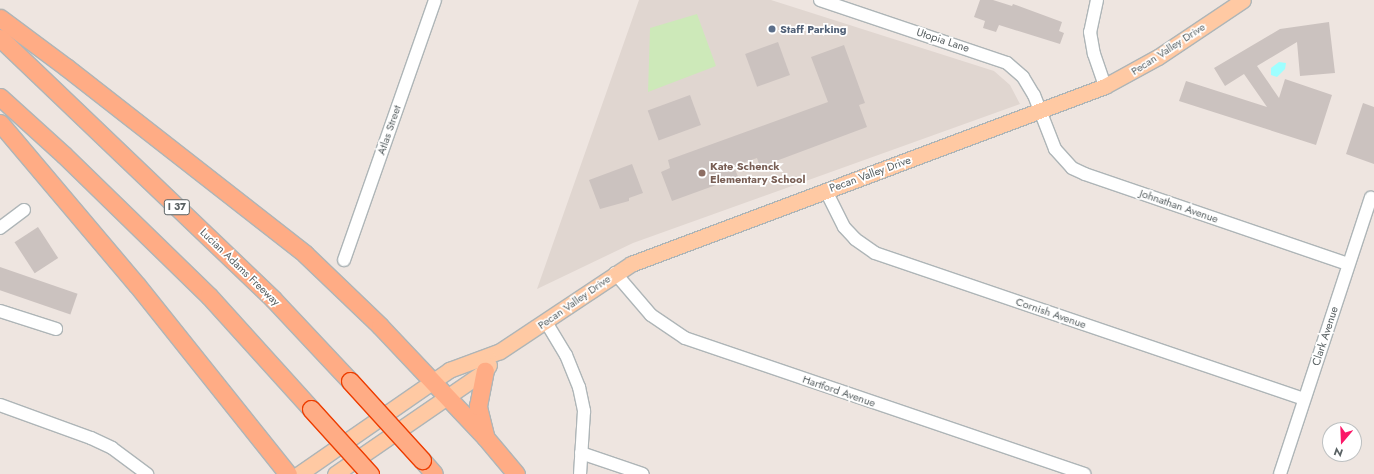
<!DOCTYPE html>
<html>
<head>
<meta charset="utf-8">
<style>
	body { margin:0 }
	#map { position:relative; width:1374px; height:474px; overflow:hidden; background:#eee5e0; font-family:Jost,sans-serif }
	div>[style] { position:absolute }
	.education>* { inset:0; background:#e0d6d0 }
	.green>* { inset:0; background:#cde9b9 }
	.water>* { inset:0; background:#9effff }
	.building>* { inset:0; background:#cbc2bf; transform-origin:0 0 }
	.roads { filter:drop-shadow(1px 0 #aeb5b7) drop-shadow(-1px 0 #aeb5b7) drop-shadow(0 1px #aeb5b7) drop-shadow(0 -1px #aeb5b7) }
	.minor>* { height:12px; margin:-6px; padding:0 6px; transform-origin:6px; border-radius:6px; background:#fff }
	.major>* { height:15px; margin:-7.5px; padding:0 7.5px; transform-origin:7.5px; border-radius:7.5px; background:#ffc9a3 }
	.highway>* { height:17px; margin:-8.5px; padding:0 8.5px; transform-origin:8.5px; border-radius:8.5px; background:#ffac85 }
	.bridges { filter:drop-shadow(1px 0 #ed3d00) drop-shadow(-1px 0 #ed3d00) drop-shadow(0 1px #ed3d00) drop-shadow(0 -1px #ed3d00) }
	.highway-bridge>* { height:17px; margin:-8.5px; padding:0 8.5px; transform-origin:8.5px; border-radius:8.5px; background:#ffac85 }
	.dots>* { width:11px; height:11px; translate:-50% -50%; box-sizing:border-box; border:2px solid #fff; border-radius:50% }
	span { translate:-50% -50%; white-space:nowrap; text-align:center; line-height:1.15; -webkit-text-stroke:3.5px #fff; paint-order:stroke }
	.shield-label span { padding:1px 3px; background:#fff; border:1px solid; border-radius:3px; -webkit-text-stroke-width:0 }
	.shield-label { font-size:10px; color:#596163; font-weight:700 }
	.service-label { font-size:11px; color:#4e5e75; font-weight:700 }
	.left { translate:0 -50%; text-align:left }
	.street-label { font-size:11px; color:#596163 }
	.education-label { font-size:11px; color:#785e54; font-weight:700 }
	.north { position:absolute; left:1322px; top:422px; width:40px; height:40px; box-sizing:border-box; background:#fff; border:1px solid #bdc0c1; border-radius:50%; rotate:199deg; font-size:11px; font-weight:700; line-height:16px; text-align:center; color:#596163 }
	.north::after { content:''; display:block; margin:auto; width:14px; height:18px; background:#fb1868; clip-path:polygon(50% 0,100% 100%,50% 72%,0 100%) }
</style>
</head>
<body>
<div id="map">
	<div class="education">
		<i style="clip-path:polygon(639px 0,771px 0,994px 71px,1010px 85px,1020px 104px,633px 243px,537px 289px)"></i>
	</div>
	<div class="green">
		<i style="clip-path:polygon(697px 14px,716px 66px,648px 92px,650px 28px)"></i>
	</div>
	<div class="water">
		<i style="clip-path:polygon(1279px 62px,1286px 63px,1285px 69px,1277px 77px,1271px 75px,1271px 68px)"></i>
	</div>
	<div class="building">
		<i style="clip-path:polygon(980px 0,993px 0,1012px 6px,1013px 4px,1062px 22px,1059px 31px,1064px 33px,1060px 44px,999px 25px,996px 32px,983px 28px,985px 21px,974px 17px)"></i>
		<i style="clip-path:polygon(1329px 22px,1335px 73px,1300px 76px,1297px 42px,1257px 66px,1279px 98px,1285px 79px,1332px 95px,1316px 145px,1179px 101px,1186px 81px,1267px 107px,1244px 74px,1225px 86px,1214px 68px,1280px 29px)"></i>
		<i style="left:778px;top:42px;width:35px;height:35px;rotate:70deg"></i>
		<i style="clip-path:polygon(844px 45px,865px 103px,859px 105px,867px 127px,760px 167px,757px 158px,734px 166px,738px 177px,672px 201px,661px 172px,670px 168px,668px 160px,828px 102px,811px 57px)"></i>
		<i style="left:690px;top:95px;width:32px;height:45px;rotate:70deg"></i>
		<i style="clip-path:polygon(1363px 103px,1374px 107px,1374px 164px,1346px 154px)"></i>
		<i style="clip-path:polygon(632px 164px,643px 193px,629px 198px,629px 201px,600px 209px,589px 180px)"></i>
		<i style="left:38px;top:227px;width:37px;height:28px;rotate:57deg"></i>
		<i style="left:0;top:267px;width:82px;height:22px;rotate:19deg"></i>
	</div>
	<div class="roads">
		<div class="minor">
			<i style="left:820px;top:0;width:197px;rotate:18.6deg"></i>
			<i style="left:1007px;top:63px;width:21px;rotate:41deg"></i>
			<i style="left:1023px;top:77px;width:21px;rotate:59deg"></i>
			<i style="left:1034px;top:95px;width:58px;rotate:68.7deg"></i>
			<i style="left:1055px;top:149px;width:25px;rotate:48deg"></i>
			<i style="left:1072px;top:168px;width:14px;rotate:25deg"></i>
			<i style="left:1085px;top:174px;width:278px;rotate:18.9deg"></i>
			<i style="left:1097px;top:0;width:33px;rotate:102deg"></i>
			<i style="left:1090px;top:32px;width:22px;rotate:80deg"></i>
			<i style="left:1094px;top:54px;width:34px;rotate:71deg"></i>
			<i style="left:826px;top:191px;width:40px;rotate:63.4deg"></i>
			<i style="left:844px;top:227px;width:16px;rotate:47deg"></i>
			<i style="left:855px;top:239px;width:24px;rotate:35deg"></i>
			<i style="left:875px;top:253px;width:453px;rotate:18.8deg"></i>
			<i style="left:0;top:228px;width:30px;rotate:-37deg"></i>
			<i style="left:344px;top:260px;width:275px;rotate:-70.7deg"></i>
			<i style="left:615px;top:273px;width:55px;rotate:49.4deg"></i>
			<i style="left:651px;top:315px;width:41px;rotate:34.1deg"></i>
			<i style="left:685px;top:338px;width:422px;rotate:18.8deg"></i>
			<i style="left:0;top:311px;width:59px;rotate:17.8deg"></i>
			<i style="left:546px;top:322px;width:39px;rotate:59deg"></i>
			<i style="left:566px;top:355px;width:35px;rotate:68deg"></i>
			<i style="left:579px;top:387px;width:25px;rotate:78deg"></i>
			<i style="left:584px;top:411px;width:63px;rotate:93.6deg"></i>
			<i style="left:0;top:405px;width:97px;rotate:19.9deg"></i>
			<i style="left:91px;top:438px;width:23px;rotate:25deg"></i>
			<i style="left:112px;top:448px;width:44px;rotate:36.6deg"></i>
			<i style="left:581px;top:453px;width:65px;rotate:18.7deg"></i>
			<i style="left:1280px;top:474px;width:291px;rotate:-71.8deg"></i>
		</div>
		<div class="major">
			<i style="left:299px;top:474px;width:183px;rotate:-34.7deg"></i>
			<i style="left:449px;top:370px;width:54px;rotate:-20.4deg"></i>
			<i style="left:500px;top:351px;width:157px;rotate:-33.6deg"></i>
			<i style="left:631px;top:264px;width:506px;rotate:-20.58deg"></i>
			<i style="left:1105px;top:86px;width:60px;rotate:-28.7deg"></i>
			<i style="left:1158px;top:57px;width:102px;rotate:-33.8deg"></i>
			<i style="left:335px;top:474px;width:182px;rotate:-34.5deg"></i>
			<i style="left:485px;top:371px;width:7px;rotate:-56deg"></i>
		</div>
		<div class="highway">
			<i style="left:0;top:18px;width:82px;rotate:36.6deg"></i>
			<i style="left:66px;top:67px;width:303px;rotate:38deg"></i>
			<i style="left:305px;top:254px;width:104px;rotate:43.8deg"></i>
			<i style="left:380px;top:326px;width:153px;rotate:46.6deg"></i>
			<i style="left:485px;top:437px;width:48px;rotate:50deg"></i>
			<i style="left:0;top:38px;width:378px;rotate:43.7deg"></i>
			<i style="left:273px;top:299px;width:112px;rotate:46.8deg"></i>
			<i style="left:0;top:97px;width:86px;rotate:42.2deg"></i>
			<i style="left:64px;top:155px;width:202px;rotate:44.2deg"></i>
			<i style="left:209px;top:296px;width:152px;rotate:47.9deg"></i>
			<i style="left:0;top:123px;width:212px;rotate:49.8deg"></i>
			<i style="left:137px;top:285px;width:242px;rotate:51.4deg"></i>
			<i style="left:485px;top:435px;width:30px;rotate:-104deg"></i>
			<i style="left:478px;top:406px;width:36px;rotate:-79deg"></i>
			<i style="left:422px;top:460px;width:18px;rotate:49deg"></i>
		</div>
	</div>
	<div class="bridges">
		<div class="highway-bridge">
			<i style="left:350px;top:381px;width:107px;rotate:47.7deg"></i>
			<i style="left:311px;top:409px;width:88px;rotate:47.8deg"></i>
		</div>
	</div>
	<div class="dots">
		<i style="left:772px;top:29px;background:#5c6f8a"></i>
		<i style="left:702px;top:173px;background:#8d6e63"></i>
	</div>
	<div class="shield-label">
		<span style="left:177px;top:207px">I 37</span>
	</div>
	<div class="service-label">
		<span class="left" style="left:780px;top:29px">Staff Parking</span>
	</div>
	<div class="street-label">
		<span style="left:943px;top:40px;rotate:18deg">Utopia Lane</span>
		<span style="left:1168px;top:49px;rotate:-33deg">Pecan Valley Drive</span>
		<span style="left:389px;top:130px;rotate:-71deg">Atlas Street</span>
		<span style="left:870px;top:174px;rotate:-20deg">Pecan Valley Drive</span>
		<span style="left:1179px;top:206px;rotate:19deg">Johnathan Avenue</span>
		<span style="left:240px;top:267px;rotate:44deg">Lucian Adams Freeway</span>
		<span style="left:574px;top:302px;rotate:-35deg">Pecan Valley Drive</span>
		<span style="left:1051px;top:313px;rotate:19deg">Cornish Avenue</span>
		<span style="left:1325px;top:336px;rotate:-72deg">Clark Avenue</span>
		<span style="left:839px;top:391px;rotate:19deg">Hartford Avenue</span>
	</div>
	<div class="education-label">
		<span class="left" style="left:710px;top:173px">Kate Schenck<br>Elementary School</span>
	</div>
	<div class="north">N</div>
</div>
</body>
</html>
